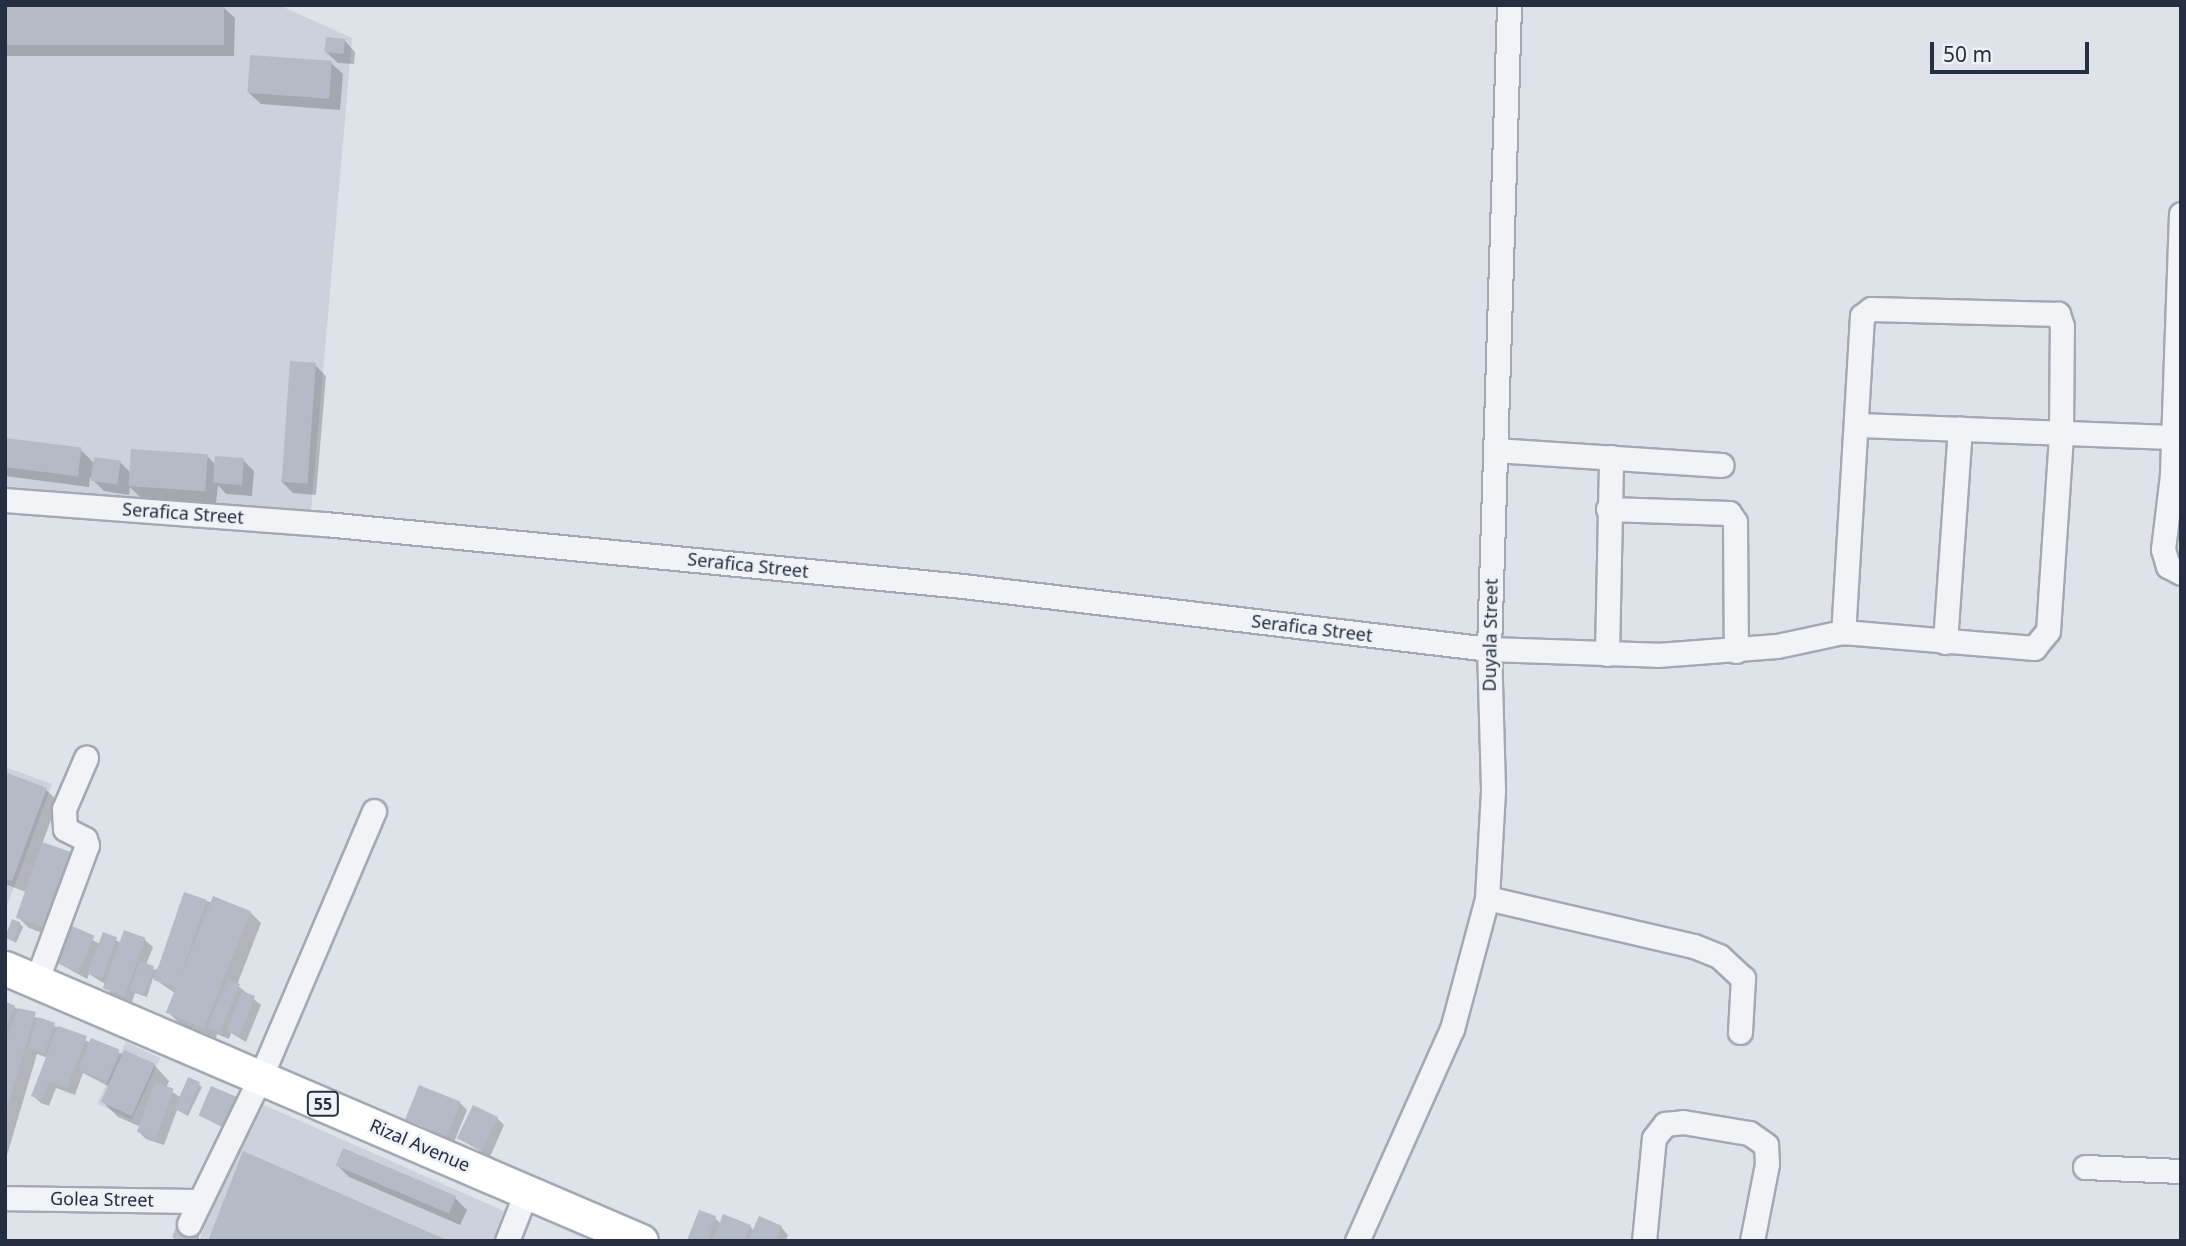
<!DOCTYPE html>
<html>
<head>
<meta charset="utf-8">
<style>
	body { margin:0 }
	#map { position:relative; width:2186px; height:1246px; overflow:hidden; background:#dee2e9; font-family:"Noto Sans",sans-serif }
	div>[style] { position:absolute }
	.built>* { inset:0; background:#ccd1db; transform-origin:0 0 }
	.shadow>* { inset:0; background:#0003 }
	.building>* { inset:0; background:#b5bbc6; transform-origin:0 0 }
	.minor-tunnel>* { height:23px; margin-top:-11.5px; transform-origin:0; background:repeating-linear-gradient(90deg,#b9bec7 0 23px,transparent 0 34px) }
	.roads { filter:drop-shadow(2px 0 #a3a9b3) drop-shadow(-2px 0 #a3a9b3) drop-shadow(0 2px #a3a9b3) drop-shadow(0 -2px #a3a9b3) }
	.minor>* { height:23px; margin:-11.5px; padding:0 11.5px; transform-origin:11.5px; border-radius:11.5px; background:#f1f3f7 }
	.highway>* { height:33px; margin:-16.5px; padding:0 16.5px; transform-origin:16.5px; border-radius:16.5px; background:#fff }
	span { translate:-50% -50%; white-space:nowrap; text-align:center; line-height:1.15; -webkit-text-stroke:5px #eef1f6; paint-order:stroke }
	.shield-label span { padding:2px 5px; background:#eef1f6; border:2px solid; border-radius:5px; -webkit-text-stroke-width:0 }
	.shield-label { font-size:16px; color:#262f41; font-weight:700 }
	.street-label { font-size:18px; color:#262f41 }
	.frame { position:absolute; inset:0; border:7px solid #262f41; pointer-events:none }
	.scale { position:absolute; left:1930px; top:42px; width:159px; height:32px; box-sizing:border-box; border:4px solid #262f41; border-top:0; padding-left:9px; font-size:21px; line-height:24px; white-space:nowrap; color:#262f41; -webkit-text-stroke:5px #eef1f6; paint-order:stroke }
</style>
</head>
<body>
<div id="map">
	<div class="built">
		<i style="clip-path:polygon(5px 5px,279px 5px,352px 38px,311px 510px,5px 492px)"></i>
		<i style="clip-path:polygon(5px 767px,52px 784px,5px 911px)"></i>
		<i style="left:126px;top:1042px;width:38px;height:68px;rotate:25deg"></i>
		<i style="clip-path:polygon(255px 1101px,504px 1211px,493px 1241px,199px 1241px)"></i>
	</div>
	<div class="shadow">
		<i style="clip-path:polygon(5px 7px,223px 7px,235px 18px,234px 56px,5px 56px)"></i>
		<i style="clip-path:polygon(344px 40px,355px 52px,354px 64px,338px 63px,326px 52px)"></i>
		<i style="clip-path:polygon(331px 63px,343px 74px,340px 110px,261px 104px,249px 93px)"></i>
		<i style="clip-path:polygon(315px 365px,326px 376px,316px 495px,293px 493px,281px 481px)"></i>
		<i style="clip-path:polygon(5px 440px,81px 450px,95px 464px,120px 462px,130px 472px,208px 457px,216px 465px,243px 460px,254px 471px,252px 496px,226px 494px,218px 485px,216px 503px,140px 497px,130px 487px,129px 495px,104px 491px,90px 477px,89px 487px,5px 476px)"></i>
		<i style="clip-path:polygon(5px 774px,46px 790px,58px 801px,42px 844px,65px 926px,100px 944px,104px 934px,121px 943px,125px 932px,145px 940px,153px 947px,146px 965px,156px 970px,206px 901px,250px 912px,261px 923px,237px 985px,261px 1005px,246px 1042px,231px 1033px,229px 1039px,217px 1034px,216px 1038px,180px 1024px,168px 1012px,176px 994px,153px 978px,147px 997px,135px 993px,132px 1002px,111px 994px,105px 984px,89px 974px,87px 979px,53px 960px,62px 940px,29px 928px,17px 916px,26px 892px,5px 884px)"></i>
		<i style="clip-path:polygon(19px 923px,23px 927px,16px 943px,7px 937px)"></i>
		<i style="clip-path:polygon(5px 1003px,91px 1043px,154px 1065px,169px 1081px,166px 1088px,180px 1097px,199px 1084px,202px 1087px,188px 1116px,177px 1110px,164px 1145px,146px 1139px,139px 1132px,141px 1127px,118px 1117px,103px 1102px,110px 1087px,83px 1073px,75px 1095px,56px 1088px,49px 1106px,41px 1103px,33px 1096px,48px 1058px,37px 1054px,5px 1162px)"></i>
		<i style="clip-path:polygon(212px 1089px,235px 1134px,201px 1116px)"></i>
		<i style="clip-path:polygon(460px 1103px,467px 1110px,454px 1142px,407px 1118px)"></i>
		<i style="clip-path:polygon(497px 1118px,504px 1125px,490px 1157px,460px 1139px)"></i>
		<i style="clip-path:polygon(338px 1166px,455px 1198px,467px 1210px,460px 1225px,349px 1177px)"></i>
		<i style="clip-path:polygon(715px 1218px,721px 1224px,750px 1226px,754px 1231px,781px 1227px,788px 1235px,786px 1241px,689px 1239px)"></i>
		<i style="clip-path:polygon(199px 1230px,199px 1241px,179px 1241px)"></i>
	</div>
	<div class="building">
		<i style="left:5px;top:5px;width:219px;height:40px"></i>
		<i style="left:326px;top:37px;width:19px;height:15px;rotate:6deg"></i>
		<i style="left:250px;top:55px;width:82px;height:38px;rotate:4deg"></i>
		<i style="left:290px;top:361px;width:26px;height:121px;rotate:4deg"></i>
		<i style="left:5px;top:438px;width:77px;height:29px;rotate:7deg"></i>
		<i style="left:131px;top:449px;width:77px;height:37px;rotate:4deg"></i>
		<i style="left:215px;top:456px;width:29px;height:27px;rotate:4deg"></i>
		<i style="left:94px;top:457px;width:27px;height:24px;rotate:8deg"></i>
		<i style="clip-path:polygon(5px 772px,47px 788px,12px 881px,5px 879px)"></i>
		<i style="left:42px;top:842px;width:36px;height:80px;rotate:19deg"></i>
		<i style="left:184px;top:892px;width:24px;height:93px;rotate:19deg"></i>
		<i style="left:213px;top:896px;width:41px;height:126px;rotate:22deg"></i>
		<i style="left:12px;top:919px;width:9px;height:20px;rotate:21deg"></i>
		<i style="left:67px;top:924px;width:30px;height:40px;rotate:23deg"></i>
		<i style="left:124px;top:930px;width:23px;height:62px;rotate:20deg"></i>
		<i style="left:103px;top:932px;width:15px;height:44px;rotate:20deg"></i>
		<i style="left:140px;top:961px;width:15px;height:31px;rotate:20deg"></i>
		<i style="left:228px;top:979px;width:13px;height:53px;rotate:23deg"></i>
		<i style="left:242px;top:991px;width:14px;height:43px;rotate:21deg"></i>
		<i style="clip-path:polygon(5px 1001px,15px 1006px,5px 1029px)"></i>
		<i style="clip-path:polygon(18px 1008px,36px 1012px,6px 1112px,5px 1044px)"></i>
		<i style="left:38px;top:1017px;width:18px;height:32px;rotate:19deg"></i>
		<i style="clip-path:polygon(58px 1026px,87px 1036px,67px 1088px,49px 1082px,42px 1100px,31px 1096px)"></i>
		<i style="left:91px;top:1038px;width:31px;height:34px;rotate:22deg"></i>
		<i style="left:124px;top:1050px;width:34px;height:57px;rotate:24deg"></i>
		<i style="left:188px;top:1077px;width:13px;height:34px;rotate:23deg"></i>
		<i style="left:155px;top:1082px;width:20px;height:53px;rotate:20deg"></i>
		<i style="left:419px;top:1085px;width:45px;height:37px;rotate:22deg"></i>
		<i style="left:211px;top:1086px;width:30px;height:32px;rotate:23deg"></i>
		<i style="left:473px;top:1105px;width:28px;height:37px;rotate:26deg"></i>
		<i style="left:343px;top:1148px;width:123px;height:19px;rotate:23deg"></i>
		<i style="clip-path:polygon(243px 1151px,449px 1241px,208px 1241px)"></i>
		<i style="clip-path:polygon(699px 1210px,716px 1216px,707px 1241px,687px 1240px)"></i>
		<i style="clip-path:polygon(723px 1214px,751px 1225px,744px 1241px,713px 1241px)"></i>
		<i style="clip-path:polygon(759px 1216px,782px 1226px,776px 1241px,748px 1241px)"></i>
		<i style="clip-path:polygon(186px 1222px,200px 1229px,195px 1241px,177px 1241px)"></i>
	</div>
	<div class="minor-tunnel">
		<i style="left:183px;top:1241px;width:18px;rotate:-71deg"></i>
	</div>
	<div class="roads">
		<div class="minor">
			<i style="left:2181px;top:214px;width:261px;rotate:92deg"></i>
			<i style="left:2172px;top:475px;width:75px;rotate:96.9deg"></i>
			<i style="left:2163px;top:549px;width:18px;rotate:74deg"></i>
			<i style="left:2168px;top:566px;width:15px;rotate:28deg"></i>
			<i style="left:1858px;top:425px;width:314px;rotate:2.2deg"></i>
			<i style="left:1495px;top:450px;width:227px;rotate:3.8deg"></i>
			<i style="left:5px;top:500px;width:321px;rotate:4.3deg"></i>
			<i style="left:325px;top:524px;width:641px;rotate:5.55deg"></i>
			<i style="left:963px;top:586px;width:530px;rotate:6.83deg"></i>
			<i style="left:1489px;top:649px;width:168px;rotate:2deg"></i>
			<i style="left:1657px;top:655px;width:120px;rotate:-4.3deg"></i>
			<i style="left:1777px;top:646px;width:67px;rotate:-12deg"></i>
			<i style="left:1843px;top:632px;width:192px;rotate:4.8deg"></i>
			<i style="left:2034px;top:648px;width:22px;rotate:-51deg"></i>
			<i style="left:2048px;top:631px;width:198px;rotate:-86.2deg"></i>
			<i style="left:2061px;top:433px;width:107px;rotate:-89.5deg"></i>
			<i style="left:2062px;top:326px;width:13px;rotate:-108deg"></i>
			<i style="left:2058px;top:314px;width:187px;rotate:-178.5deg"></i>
			<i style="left:1871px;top:309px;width:11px;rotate:142deg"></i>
			<i style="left:1862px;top:316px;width:317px;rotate:93.4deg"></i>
			<i style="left:1608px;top:509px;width:121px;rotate:1.9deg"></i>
			<i style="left:1729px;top:513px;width:11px;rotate:56deg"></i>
			<i style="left:1735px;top:522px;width:129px;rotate:89.6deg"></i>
			<i style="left:1945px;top:642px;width:214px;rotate:-86deg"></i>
			<i style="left:1607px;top:654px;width:197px;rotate:-88.8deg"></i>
			<i style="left:1487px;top:898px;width:212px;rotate:13.1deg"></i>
			<i style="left:1694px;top:946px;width:27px;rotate:22deg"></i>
			<i style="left:1719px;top:956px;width:33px;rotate:43deg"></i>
			<i style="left:1743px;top:978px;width:54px;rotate:93.2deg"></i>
			<i style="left:36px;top:982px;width:146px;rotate:-69.6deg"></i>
			<i style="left:87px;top:845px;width:6px;rotate:-108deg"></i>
			<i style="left:85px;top:839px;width:22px;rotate:-153deg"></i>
			<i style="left:65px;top:829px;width:20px;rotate:-93deg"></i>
			<i style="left:64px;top:809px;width:56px;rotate:-66.7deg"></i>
			<i style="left:2085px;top:1167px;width:96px;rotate:2.4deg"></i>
			<i style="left:5px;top:1198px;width:194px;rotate:0.9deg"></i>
			<i style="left:189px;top:1224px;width:165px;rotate:-64.1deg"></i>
			<i style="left:261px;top:1076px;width:288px;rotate:-66.9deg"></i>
			<i style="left:507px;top:1241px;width:55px;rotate:-68.6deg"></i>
			<i style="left:1357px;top:1241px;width:232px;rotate:-65.9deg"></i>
			<i style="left:1452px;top:1029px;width:136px;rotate:-75deg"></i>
			<i style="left:1487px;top:898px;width:109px;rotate:-86.8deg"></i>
			<i style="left:1493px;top:789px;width:140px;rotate:-91.6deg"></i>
			<i style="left:1489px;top:649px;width:644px;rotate:-88.22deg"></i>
			<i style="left:1644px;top:1241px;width:103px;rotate:-84.5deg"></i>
			<i style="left:1654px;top:1138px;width:18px;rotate:-52deg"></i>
			<i style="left:1665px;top:1124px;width:18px;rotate:-6deg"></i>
			<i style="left:1683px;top:1122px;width:67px;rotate:9.5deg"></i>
			<i style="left:1749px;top:1133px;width:21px;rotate:35deg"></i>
			<i style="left:1766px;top:1145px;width:19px;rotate:87deg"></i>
			<i style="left:1767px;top:1164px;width:78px;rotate:101deg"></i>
		</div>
		<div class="highway">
			<i style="left:5px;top:968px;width:692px;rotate:23.23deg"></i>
		</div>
	</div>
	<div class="shield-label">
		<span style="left:323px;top:1104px">55</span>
	</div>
	<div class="street-label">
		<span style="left:183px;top:513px;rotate:4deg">Serafica Street</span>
		<span style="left:748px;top:565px;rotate:6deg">Serafica Street</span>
		<span style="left:1312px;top:628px;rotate:7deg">Serafica Street</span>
		<span style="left:1490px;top:635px;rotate:-89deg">Duyala Street</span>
		<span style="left:420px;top:1145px;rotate:23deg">Rizal Avenue</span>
		<span style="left:102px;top:1199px;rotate:1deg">Golea Street</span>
	</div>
	<div class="frame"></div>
	<div class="scale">50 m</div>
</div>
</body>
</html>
